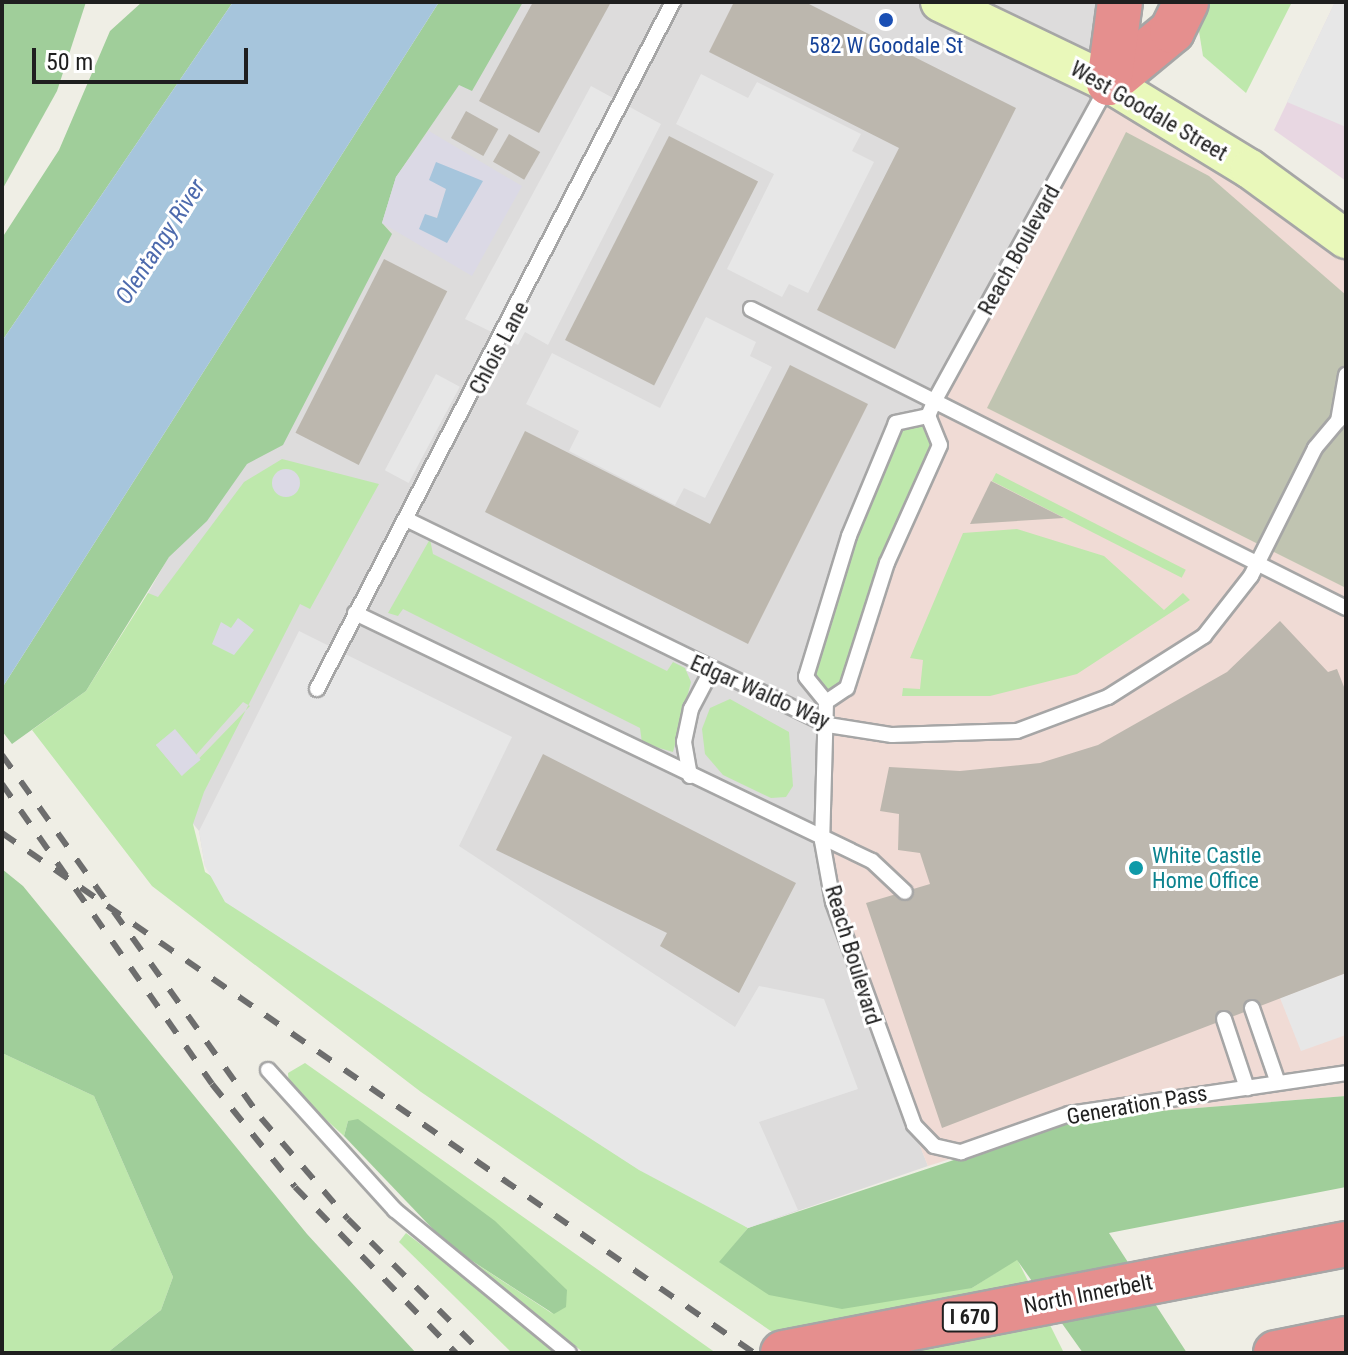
<!DOCTYPE html>
<html>
<head>
<meta charset="utf-8">
<style>
	body { margin:0 }
	#map { position:relative; width:1348px; height:1355px; overflow:hidden; background:#efeee5; font-family:"Roboto Condensed",sans-serif }
	div>[style] { position:absolute }
	.residential>* { inset:0; background:#dddcdc }
	.commercial>* { inset:0; background:#f0dbd5 }
	.industrial>* { inset:0; background:#e8d7e2 }
	.construction>* { inset:0; background:#c0c4b1 }
	.grass>* { inset:0; background:#bee8ac; transform-origin:0 0 }
	.forest>* { inset:0; background:#a0ce9a }
	.parking>* { inset:0; background:#e7e7e7; transform-origin:0 0 }
	.plaza>* { inset:0; background:#dbd9e5; transform-origin:0 0 }
	.round { border-radius:50% }
	.water>* { inset:0; background:#a6c5dc }
	.building>* { inset:0; background:#bcb7ae; transform-origin:0 0 }
	.roads { filter:drop-shadow(2px 0 #a6a6a6) drop-shadow(-2px 0 #a6a6a6) drop-shadow(0 2px #a6a6a6) drop-shadow(0 -2px #a6a6a6) }
	.lane>* { height:14px; margin:-7px; padding:0 7px; transform-origin:7px; border-radius:7px; background:#fff }
	.secondary>* { height:38px; margin:-19px; padding:0 19px; transform-origin:19px; border-radius:19px; background:#e9f8ba }
	.highway>* { height:44px; margin:-22px; padding:0 22px; transform-origin:22px; border-radius:22px; background:#e58f8e }
	.rail>* { height:6px; margin-top:-3px; transform-origin:0; background:repeating-linear-gradient(90deg,#6d6d6d 0 16px,transparent 0 32px) }
	.dots>* { width:22px; height:22px; translate:-50% -50%; box-sizing:border-box; border:4px solid #fff; border-radius:50% }
	span { translate:-50% -50%; white-space:nowrap; text-align:center; line-height:1.15; -webkit-text-stroke:6px #fff; paint-order:stroke }
	.shield-label span { padding:2px 6px; background:#fff; border:2px solid; border-radius:6px; -webkit-text-stroke-width:0 }
	.shield-label { font-size:20px; color:#1f1f1f; font-weight:700 }
	.transit-label { font-size:22px; color:#164399 }
	.street-label { font-size:22px; color:#1f1f1f }
	.culture-label { font-size:22px; color:#0d838f }
	.left { translate:0 -50%; text-align:left }
	.water-label { font-size:24px; color:#4d6aad; font-style:italic }
	.frame { position:absolute; inset:0; border:4px solid #1f1f1f; pointer-events:none }
	.scale { position:absolute; left:32px; top:48px; width:216px; height:36px; box-sizing:border-box; border:4px solid #1f1f1f; border-top:0; padding-left:10px; font-size:24px; line-height:28px; white-space:nowrap; color:#1f1f1f; -webkit-text-stroke:6px #fff; paint-order:stroke }
</style>
</head>
<body>
<div id="map">
	<div class="residential">
		<i style="clip-path:polygon(484px 2px,1118px 2px,1109px 83px,826px 703px,883px 1053px,928px 1166px,748px 1228px,205px 866px,199px 831px,136px 754px,131px 623px)"></i>
	</div>
	<div class="commercial">
		<i style="clip-path:polygon(1109px 83px,1346px 239px,1346px 1096px,1084px 1117px,928px 1166px,883px 1053px,822px 841px,826px 703px,928px 416px)"></i>
	</div>
	<div class="industrial">
		<i style="clip-path:polygon(1335px 2px,1346px 2px,1346px 181px,1274px 130px)"></i>
	</div>
	<div class="construction">
		<i style="clip-path:polygon(1126px 132px,1209px 176px,1346px 295px,1346px 588px,987px 408px)"></i>
	</div>
	<div class="grass">
		<i style="clip-path:polygon(1202px 2px,1292px 2px,1246px 93px,1203px 56px,1196px 13px)"></i>
		<i style="clip-path:polygon(928px 416px,940px 445px,905px 518px,847px 688px,826px 702px,806px 677px,896px 423px)"></i>
		<i style="clip-path:polygon(evenodd,282px 459px,379px 484px,310px 609px,300px 604px,204px 792px,193px 824px,205px 872px,748px 1228px,720px 1262px,972px 1288px,1017px 1259px,1064px 1353px,803px 1353px,421px 1092px,152px 886px,32px 730px,86px 691px,148px 593px,158px 597px,244px 482px,282px 459px,243px 702px,250px 706px,182px 776px,156px 745px,175px 730px,196px 755px,243px 702px)"></i>
		<i style="left:996px;top:473px;width:213px;height:9px;rotate:27deg"></i>
		<i style="clip-path:polygon(1017px 529px,1104px 556px,1164px 610px,1183px 593px,1190px 600px,1077px 674px,990px 696px,902px 696px,903px 688px,920px 689px,923px 660px,910px 658px,963px 533px)"></i>
		<i style="clip-path:polygon(430px 539px,433px 554px,667px 671px,673px 662px,685px 668px,691px 682px,673px 752px,642px 743px,640px 728px,403px 609px,398px 616px,388px 613px)"></i>
		<i style="clip-path:polygon(730px 699px,789px 732px,793px 786px,786px 797px,771px 798px,723px 775px,705px 754px,702px 729px,710px 708px)"></i>
		<i style="clip-path:polygon(2px 1053px,94px 1096px,173px 1277px,161px 1310px,107px 1353px,2px 1353px)"></i>
		<i style="clip-path:polygon(305px 1063px,716px 1353px,584px 1353px,449px 1246px,553px 1314px,348px 1121px,344px 1136px,289px 1086px,288px 1073px)"></i>
		<i style="clip-path:polygon(406px 1233px,539px 1335px,557px 1353px,512px 1353px,399px 1242px)"></i>
	</div>
	<div class="forest">
		<i style="clip-path:polygon(2px 2px,86px 2px,57px 91px,2px 190px)"></i>
		<i style="clip-path:polygon(142px 2px,233px 2px,2px 341px,2px 238px,59px 150px,110px 31px)"></i>
		<i style="clip-path:polygon(439px 2px,523px 2px,472px 91px,459px 85px,396px 177px,382px 223px,392px 234px,283px 445px,247px 464px,207px 521px,169px 557px,86px 691px,12px 744px,2px 731px,2px 688px)"></i>
		<i style="clip-path:polygon(2px 869px,23px 886px,307px 1234px,416px 1353px,107px 1353px,161px 1310px,173px 1277px,94px 1096px,2px 1053px)"></i>
		<i style="clip-path:polygon(1346px 1096px,1346px 1187px,1109px 1233px,1187px 1353px,1083px 1353px,1017px 1260px,972px 1288px,842px 1309px,769px 1295px,719px 1262px,748px 1228px,1084px 1117px)"></i>
		<i style="clip-path:polygon(358px 1119px,495px 1221px,567px 1290px,566px 1307px,554px 1314px,449px 1246px,344px 1136px,348px 1121px)"></i>
	</div>
	<div class="parking">
		<i style="clip-path:polygon(1335px 2px,1346px 2px,1346px 127px,1287px 102px)"></i>
		<i style="clip-path:polygon(701px 74px,748px 98px,757px 82px,861px 134px,852px 151px,874px 162px,808px 293px,789px 284px,782px 297px,727px 269px,774px 174px,676px 124px)"></i>
		<i style="clip-path:polygon(591px 86px,661px 124px,548px 345px,525px 332px,518px 345px,465px 319px)"></i>
		<i style="clip-path:polygon(706px 317px,756px 342px,750px 356px,772px 367px,705px 498px,684px 488px,675px 505px,569px 451px,579px 431px,526px 404px,552px 353px,660px 408px)"></i>
		<i style="left:436px;top:374px;width:27px;height:109px;rotate:28deg"></i>
		<i style="clip-path:polygon(299px 631px,512px 737px,459px 846px,735px 1027px,759px 986px,824px 999px,858px 1089px,759px 1122px,798px 1210px,748px 1228px,639px 1170px,225px 902px,205px 866px,199px 831px)"></i>
		<i style="clip-path:polygon(1346px 973px,1346px 1035px,1301px 1051px,1280px 998px)"></i>
	</div>
	<div class="plaza">
		<i style="clip-path:polygon(evenodd,429px 131px,522px 186px,472px 276px,382px 223px,396px 177px,429px 131px,446px 189px,447px 242px,426px 214px,437px 218px,446px 189px)"></i>
		<i class="round" style="left:272px;top:469px;width:28px;height:28px"></i>
		<i style="clip-path:polygon(238px 618px,254px 630px,234px 655px,212px 644px,221px 622px,231px 628px)"></i>
		<i style="left:175px;top:729px;width:40px;height:25px;rotate:50deg"></i>
	</div>
	<div class="water">
		<i style="clip-path:polygon(233px 2px,439px 2px,2px 688px,2px 341px)"></i>
		<i style="clip-path:polygon(436px 162px,483px 181px,447px 243px,419px 229px,425px 214px,437px 218px,446px 189px,429px 180px)"></i>
	</div>
	<div class="building">
		<i style="clip-path:polygon(533px 2px,611px 2px,539px 133px,479px 101px)"></i>
		<i style="clip-path:polygon(734px 2px,805px 2px,1016px 108px,895px 349px,817px 310px,899px 148px,709px 52px)"></i>
		<i style="left:466px;top:111px;width:37px;height:31px;rotate:29deg"></i>
		<i style="left:509px;top:134px;width:36px;height:32px;rotate:30deg"></i>
		<i style="left:669px;top:136px;width:100px;height:229px;rotate:27deg"></i>
		<i style="left:384px;top:259px;width:71px;height:195px;rotate:27deg"></i>
		<i style="clip-path:polygon(790px 365px,868px 404px,748px 644px,485px 512px,525px 431px,710px 524px)"></i>
		<i style="clip-path:polygon(991px 481px,1064px 518px,970px 524px)"></i>
		<i style="clip-path:polygon(1280px 621px,1328px 672px,1337px 669px,1346px 692px,1346px 973px,942px 1128px,866px 903px,930px 884px,920px 853px,898px 850px,899px 814px,880px 811px,889px 767px,960px 771px,1040px 763px,1098px 745px,1227px 672px)"></i>
		<i style="clip-path:polygon(543px 754px,796px 883px,739px 993px,660px 946px,667px 933px,496px 850px)"></i>
	</div>
	<div class="roads">
		<div class="lane">
			<i style="left:751px;top:309px;width:666px;rotate:26.68deg"></i>
			<i style="left:928px;top:416px;width:33px;rotate:168deg"></i>
			<i style="left:896px;top:423px;width:122px;rotate:112.6deg"></i>
			<i style="left:849px;top:536px;width:147px;rotate:107deg"></i>
			<i style="left:806px;top:677px;width:32px;rotate:51deg"></i>
			<i style="left:826px;top:702px;width:139px;rotate:91.6deg"></i>
			<i style="left:822px;top:841px;width:62px;rotate:79.8deg"></i>
			<i style="left:833px;top:902px;width:237px;rotate:70deg"></i>
			<i style="left:914px;top:1125px;width:29px;rotate:46deg"></i>
			<i style="left:934px;top:1146px;width:28px;rotate:13deg"></i>
			<i style="left:961px;top:1152px;width:114px;rotate:-19.4deg"></i>
			<i style="left:1069px;top:1114px;width:280px;rotate:-8.4deg"></i>
			<i style="left:406px;top:519px;width:470px;rotate:26deg"></i>
			<i style="left:828px;top:725px;width:65px;rotate:8.9deg"></i>
			<i style="left:892px;top:735px;width:125px;rotate:-1.8deg"></i>
			<i style="left:1017px;top:731px;width:97px;rotate:-20.5deg"></i>
			<i style="left:1108px;top:697px;width:114px;rotate:-32.4deg"></i>
			<i style="left:1204px;top:636px;width:76px;rotate:-51.9deg"></i>
			<i style="left:1251px;top:576px;width:143px;rotate:-63.4deg"></i>
			<i style="left:1315px;top:448px;width:35px;rotate:-50deg"></i>
			<i style="left:1338px;top:421px;width:47px;rotate:-80.1deg"></i>
			<i style="left:355px;top:613px;width:573px;rotate:25.63deg"></i>
			<i style="left:872px;top:861px;width:45px;rotate:43.2deg"></i>
			<i style="left:317px;top:689px;width:774px;rotate:-62.61deg"></i>
			<i style="left:826px;top:702px;width:25px;rotate:-34deg"></i>
			<i style="left:847px;top:688px;width:131px;rotate:-72.3deg"></i>
			<i style="left:887px;top:563px;width:129px;rotate:-65.8deg"></i>
			<i style="left:940px;top:445px;width:31px;rotate:-112deg"></i>
			<i style="left:928px;top:416px;width:17px;rotate:-66deg"></i>
			<i style="left:935px;top:400px;width:357px;rotate:-61.2deg"></i>
			<i style="left:690px;top:776px;width:35px;rotate:-100deg"></i>
			<i style="left:684px;top:742px;width:34px;rotate:-78deg"></i>
			<i style="left:691px;top:709px;width:43px;rotate:-62.2deg"></i>
			<i style="left:1252px;top:1008px;width:79px;rotate:70.9deg"></i>
			<i style="left:1224px;top:1019px;width:73px;rotate:71.6deg"></i>
			<i style="left:268px;top:1070px;width:189px;rotate:47.8deg"></i>
			<i style="left:395px;top:1210px;width:225px;rotate:39.4deg"></i>
		</div>
		<div class="secondary">
			<i style="left:940px;top:2px;width:187px;rotate:25.6deg"></i>
			<i style="left:1109px;top:83px;width:165px;rotate:31.4deg"></i>
			<i style="left:1250px;top:169px;width:119px;rotate:36.1deg"></i>
		</div>
		<div class="highway">
			<i style="left:1109px;top:83px;width:82px;rotate:-39.5deg"></i>
			<i style="left:1172px;top:31px;width:32px;rotate:-64deg"></i>
			<i style="left:1109px;top:83px;width:82px;rotate:-82.3deg"></i>
			<i style="left:783px;top:1353px;width:573px;rotate:-10.96deg"></i>
			<i style="left:1276px;top:1353px;width:71px;rotate:-11.3deg"></i>
		</div>
	</div>
	<div class="rail">
		<i style="left:2px;top:755px;width:446px;rotate:54.5deg"></i>
		<i style="left:261px;top:1118px;width:133px;rotate:49.3deg"></i>
		<i style="left:348px;top:1219px;width:190px;rotate:45deg"></i>
		<i style="left:2px;top:784px;width:366px;rotate:55deg"></i>
		<i style="left:212px;top:1084px;width:132px;rotate:51.1deg"></i>
		<i style="left:295px;top:1187px;width:231px;rotate:45.9deg"></i>
		<i style="left:2px;top:833px;width:914px;rotate:34.66deg"></i>
	</div>
	<div class="dots">
		<i style="left:886px;top:20px;background:#1a4fb4"></i>
		<i style="left:1136px;top:868px;background:#0f9aa8"></i>
	</div>
	<div class="shield-label">
		<span style="left:970px;top:1317px">I 670</span>
	</div>
	<div class="transit-label">
		<span style="left:886px;top:46px">582 W Goodale St</span>
	</div>
	<div class="street-label">
		<span style="left:1149px;top:111px;rotate:30deg">West Goodale Street</span>
		<span style="left:1019px;top:250px;rotate:-61deg">Reach Boulevard</span>
		<span style="left:499px;top:348px;rotate:-62deg">Chlois Lane</span>
		<span style="left:760px;top:692px;rotate:24deg">Edgar Waldo Way</span>
		<span style="left:853px;top:955px;rotate:73deg">Reach Boulevard</span>
		<span style="left:1137px;top:1105px;rotate:-10deg">Generation Pass</span>
		<span style="left:1088px;top:1294px;rotate:-11deg">North Innerbelt</span>
	</div>
	<div class="culture-label">
		<span class="left" style="left:1152px;top:868px">White Castle<br>Home Office</span>
	</div>
	<div class="water-label">
		<span style="left:161px;top:242px;rotate:-57deg">Olentangy River</span>
	</div>
	<div class="frame"></div>
	<div class="scale">50 m</div>
</div>
</body>
</html>
